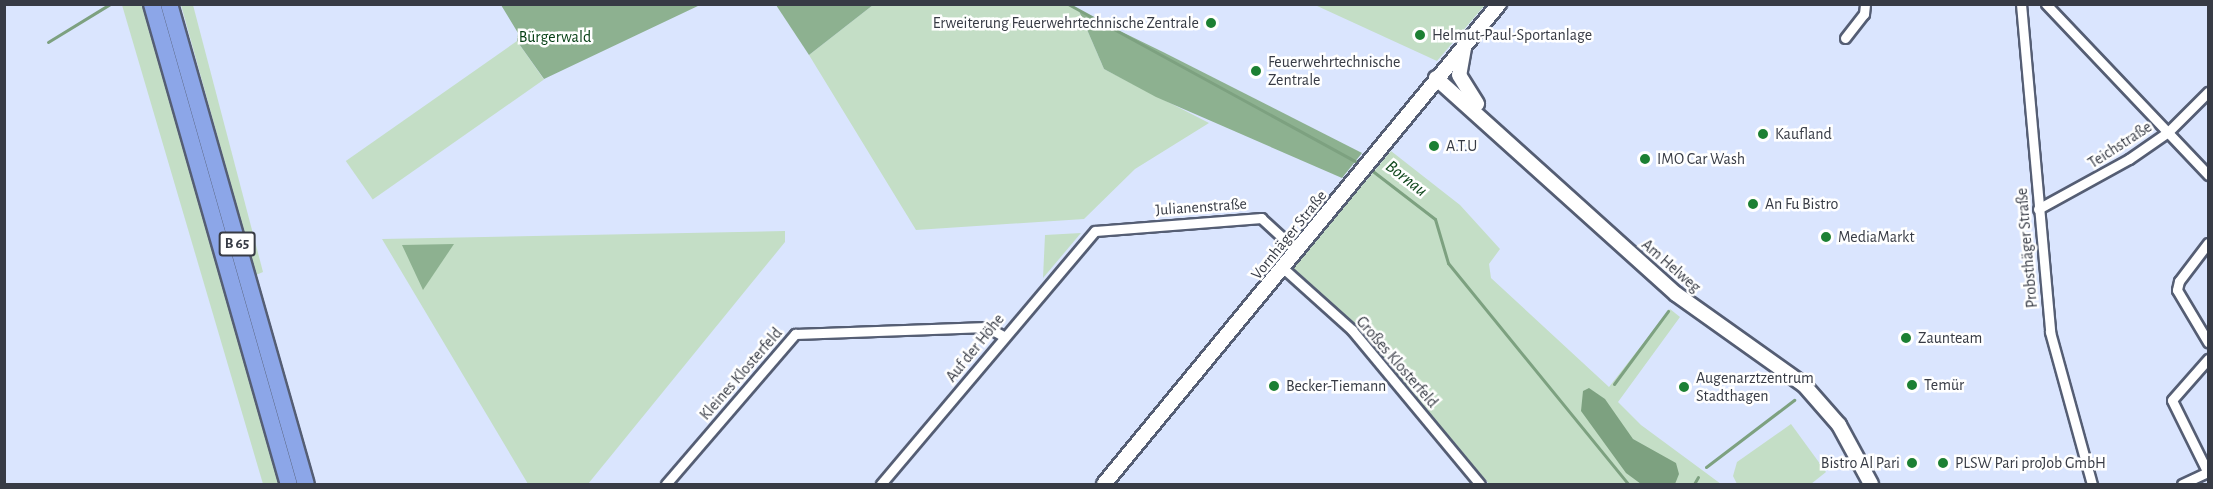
<!DOCTYPE html>
<html>
<head>
<meta charset="utf-8">
<style>
	body { margin:0 }
	#map { position:relative; width:2213px; height:489px; overflow:hidden; background:#dae5fe; font-family:"Alegreya Sans",sans-serif }
	div>[style] { position:absolute }
	.green>* { inset:0; background:#c4dec6; transform-origin:0 0 }
	.forest>* { inset:0; background:#8db190 }
	.water>* { inset:0; background:#7da180 }
	.stream>* { height:3px; margin:-1.5px; padding:0 1.5px; transform-origin:1.5px; border-radius:1.5px; background:#7da180 }
	.roads { filter:drop-shadow(2px 0 #555e74) drop-shadow(-2px 0 #555e74) drop-shadow(0 2px #555e74) drop-shadow(0 -2px #555e74) }
	.street>* { height:9px; margin:-4.5px; padding:0 4.5px; transform-origin:4.5px; border-radius:4.5px; background:#fff }
	.secondary>* { height:14px; margin:-7px; padding:0 7px; transform-origin:7px; border-radius:7px; background:#fff }
	.highway>* { height:16px; margin:-8px; padding:0 8px; transform-origin:8px; border-radius:8px; background:#8ca6e8 }
	.dots>* { width:16px; height:16px; translate:-50% -50%; box-sizing:border-box; border:3px solid #fff; border-radius:50% }
	span { translate:-50% -50%; white-space:nowrap; text-align:center; line-height:1.15; -webkit-text-stroke:5px #fff; paint-order:stroke }
	.shield-label span { padding:2px 4px; background:#fff; border:2px solid; border-radius:4px; -webkit-text-stroke-width:0 }
	.shield-label { font-size:15px; color:#373b45; font-weight:700 }
	.poi-label { font-size:16px; color:#373b45 }
	.right { translate:-100% -50%; text-align:right }
	.left { translate:0 -50%; text-align:left }
	.park-label { font-size:16px; color:#023d11 }
	.street-label { font-size:16px; color:#373b45 }
	.water-label { font-size:18px; color:#0e461a; font-style:italic }
	.frame { position:absolute; inset:0; border:6px solid #373b45; pointer-events:none }
</style>
</head>
<body>
<div id="map">
	<div class="green">
		<i style="clip-path:polygon(122px 5px,142px 5px,279px 484px,263px 484px)"></i>
		<i style="clip-path:polygon(181px 5px,193px 5px,263px 272px,256px 275px)"></i>
		<i style="clip-path:polygon(873px 5px,1069px 5px,1079px 11px,1104px 69px,1209px 123px,1135px 169px,1084px 219px,916px 230px,809px 55px)"></i>
		<i style="clip-path:polygon(1315px 5px,1485px 4px,1485px 5px,1437px 61px)"></i>
		<i style="left:517px;top:41px;width:47px;height:209px;rotate:55deg"></i>
		<i style="clip-path:polygon(1391px 151px,1460px 205px,1500px 249px,1489px 264px,1491px 278px,1609px 387px,1670px 309px,1680px 317px,1618px 402px,1641px 425px,1721px 484px,1489px 484px,1349px 322px,1293px 268px)"></i>
		<i style="clip-path:polygon(785px 231px,785px 242px,588px 484px,528px 484px,382px 239px)"></i>
		<i style="clip-path:polygon(1081px 233px,1043px 278px,1045px 235px)"></i>
		<i style="clip-path:polygon(1791px 424px,1826px 472px,1811px 484px,1737px 484px,1733px 476px,1737px 462px)"></i>
	</div>
	<div class="forest">
		<i style="clip-path:polygon(501px 5px,700px 5px,544px 79px,517px 41px,518px 33px)"></i>
		<i style="clip-path:polygon(776px 5px,873px 5px,809px 55px)"></i>
		<i style="clip-path:polygon(1079px 11px,1163px 52px,1362px 153px,1342px 178px,1156px 97px,1104px 69px)"></i>
		<i style="clip-path:polygon(454px 244px,423px 290px,402px 245px)"></i>
	</div>
	<div class="water">
		<i style="clip-path:polygon(1589px 388px,1605px 399px,1633px 439px,1676px 463px,1679px 474px,1675px 484px,1641px 484px,1626px 473px,1581px 411px,1583px 391px)"></i>
	</div>
	<div class="stream">
		<i style="left:1068px;top:4px;width:335px;rotate:28.7deg"></i>
		<i style="left:48px;top:42px;width:73px;rotate:-31.5deg"></i>
		<i style="left:1370px;top:169px;width:82px;rotate:37.6deg"></i>
		<i style="left:1435px;top:219px;width:46px;rotate:73.5deg"></i>
		<i style="left:1448px;top:263px;width:285px;rotate:50.8deg"></i>
		<i style="left:1614px;top:384px;width:91px;rotate:-53.5deg"></i>
		<i style="left:1706px;top:467px;width:111px;rotate:-37.3deg"></i>
		<i style="left:1694px;top:484px;width:8px;rotate:-60deg"></i>
	</div>
	<div class="roads">
		<div class="street">
			<i style="left:2021px;top:4px;width:329px;rotate:84.9deg"></i>
			<i style="left:2050px;top:332px;width:158px;rotate:74.6deg"></i>
			<i style="left:2046px;top:4px;width:236px;rotate:46.5deg"></i>
			<i style="left:1845px;top:38px;width:31px;rotate:-52deg"></i>
			<i style="left:1864px;top:14px;width:10px;rotate:-84deg"></i>
			<i style="left:2038px;top:209px;width:104px;rotate:-28.8deg"></i>
			<i style="left:2129px;top:159px;width:47px;rotate:-34.7deg"></i>
			<i style="left:2168px;top:132px;width:57px;rotate:-45deg"></i>
			<i style="left:2208px;top:243px;width:48px;rotate:127.3deg"></i>
			<i style="left:2179px;top:281px;width:9px;rotate:103deg"></i>
			<i style="left:2177px;top:290px;width:61px;rotate:59.2deg"></i>
			<i style="left:1283px;top:268px;width:93px;rotate:41.9deg"></i>
			<i style="left:1352px;top:330px;width:200px;rotate:50.3deg"></i>
			<i style="left:2208px;top:473px;width:81px;rotate:-116.3deg"></i>
			<i style="left:2172px;top:400px;width:55px;rotate:-48.7deg"></i>
			<i style="left:666px;top:484px;width:198px;rotate:-49.3deg"></i>
			<i style="left:795px;top:334px;width:192px;rotate:-2.1deg"></i>
			<i style="left:987px;top:327px;width:18px;rotate:29deg"></i>
			<i style="left:881px;top:484px;width:331px;rotate:-49.8deg"></i>
			<i style="left:1095px;top:231px;width:167px;rotate:-4.5deg"></i>
			<i style="left:1261px;top:218px;width:49px;rotate:42.5deg"></i>
			<i style="left:2182px;top:484px;width:29px;rotate:-25deg"></i>
		</div>
		<div class="secondary">
			<i style="left:1464px;top:48px;width:27px;rotate:100deg"></i>
			<i style="left:1459px;top:75px;width:34px;rotate:58deg"></i>
			<i style="left:1436px;top:78px;width:323px;rotate:42deg"></i>
			<i style="left:1676px;top:294px;width:157px;rotate:35.4deg"></i>
			<i style="left:1804px;top:385px;width:53px;rotate:48.8deg"></i>
			<i style="left:1839px;top:425px;width:67px;rotate:61.5deg"></i>
			<i style="left:1104px;top:484px;width:622px;rotate:-50.55deg"></i>
		</div>
		<div class="highway">
			<i style="left:152px;top:4px;width:499px;rotate:74.1deg"></i>
			<i style="left:169px;top:4px;width:499px;rotate:74.1deg"></i>
		</div>
	</div>
	<div class="dots">
		<i style="left:1211px;top:23px;background:#1c8033"></i>
		<i style="left:1420px;top:35px;background:#1c8033"></i>
		<i style="left:1256px;top:71px;background:#1c8033"></i>
		<i style="left:1763px;top:134px;background:#1c8033"></i>
		<i style="left:1434px;top:146px;background:#1c8033"></i>
		<i style="left:1645px;top:159px;background:#1c8033"></i>
		<i style="left:1753px;top:204px;background:#1c8033"></i>
		<i style="left:1826px;top:237px;background:#1c8033"></i>
		<i style="left:1906px;top:338px;background:#1c8033"></i>
		<i style="left:1912px;top:385px;background:#1c8033"></i>
		<i style="left:1274px;top:386px;background:#1c8033"></i>
		<i style="left:1684px;top:387px;background:#1c8033"></i>
		<i style="left:1912px;top:463px;background:#1c8033"></i>
		<i style="left:1943px;top:463px;background:#1c8033"></i>
	</div>
	<div class="shield-label">
		<span style="left:237px;top:244px">B 65</span>
	</div>
	<div class="poi-label">
		<span class="right" style="left:1199px;top:23px">Erweiterung Feuerwehrtechnische Zentrale</span>
		<span class="left" style="left:1432px;top:35px">Helmut-Paul-Sportanlage</span>
		<span class="left" style="left:1268px;top:71px">Feuerwehrtechnische<br>Zentrale</span>
		<span class="left" style="left:1775px;top:134px">Kaufland</span>
		<span class="left" style="left:1446px;top:146px">A.T.U</span>
		<span class="left" style="left:1657px;top:159px">IMO Car Wash</span>
		<span class="left" style="left:1765px;top:204px">An Fu Bistro</span>
		<span class="left" style="left:1838px;top:237px">MediaMarkt</span>
		<span class="left" style="left:1918px;top:338px">Zaunteam</span>
		<span class="left" style="left:1696px;top:387px">Augenarztzentrum<br>Stadthagen</span>
		<span class="left" style="left:1924px;top:385px">Temür</span>
		<span class="left" style="left:1286px;top:386px">Becker-Tiemann</span>
		<span class="right" style="left:1900px;top:463px">Bistro Al Pari</span>
		<span class="left" style="left:1955px;top:463px">PLSW Pari proJob GmbH</span>
	</div>
	<div class="park-label">
		<span style="left:555px;top:37px">Bürgerwald</span>
	</div>
	<div class="street-label">
		<span style="left:2120px;top:145px;rotate:-33deg">Teichstraße</span>
		<span style="left:1201px;top:207px;rotate:-4deg">Julianenstraße</span>
		<span style="left:1289px;top:235px;rotate:-51deg">Vornhäger Straße</span>
		<span style="left:2027px;top:248px;rotate:-95deg">Probsthäger Straße</span>
		<span style="left:1671px;top:266px;rotate:41deg">Am Helweg</span>
		<span style="left:975px;top:348px;rotate:-51deg">Auf der Höhe</span>
		<span style="left:1397px;top:362px;rotate:49deg">Großes Klosterfeld</span>
		<span style="left:741px;top:374px;rotate:-49deg">Kleines Klosterfeld</span>
	</div>
	<div class="water-label">
		<span style="left:1406px;top:179px;rotate:38deg">Bornau</span>
	</div>
	<div class="frame"></div>
</div>
</body>
</html>
